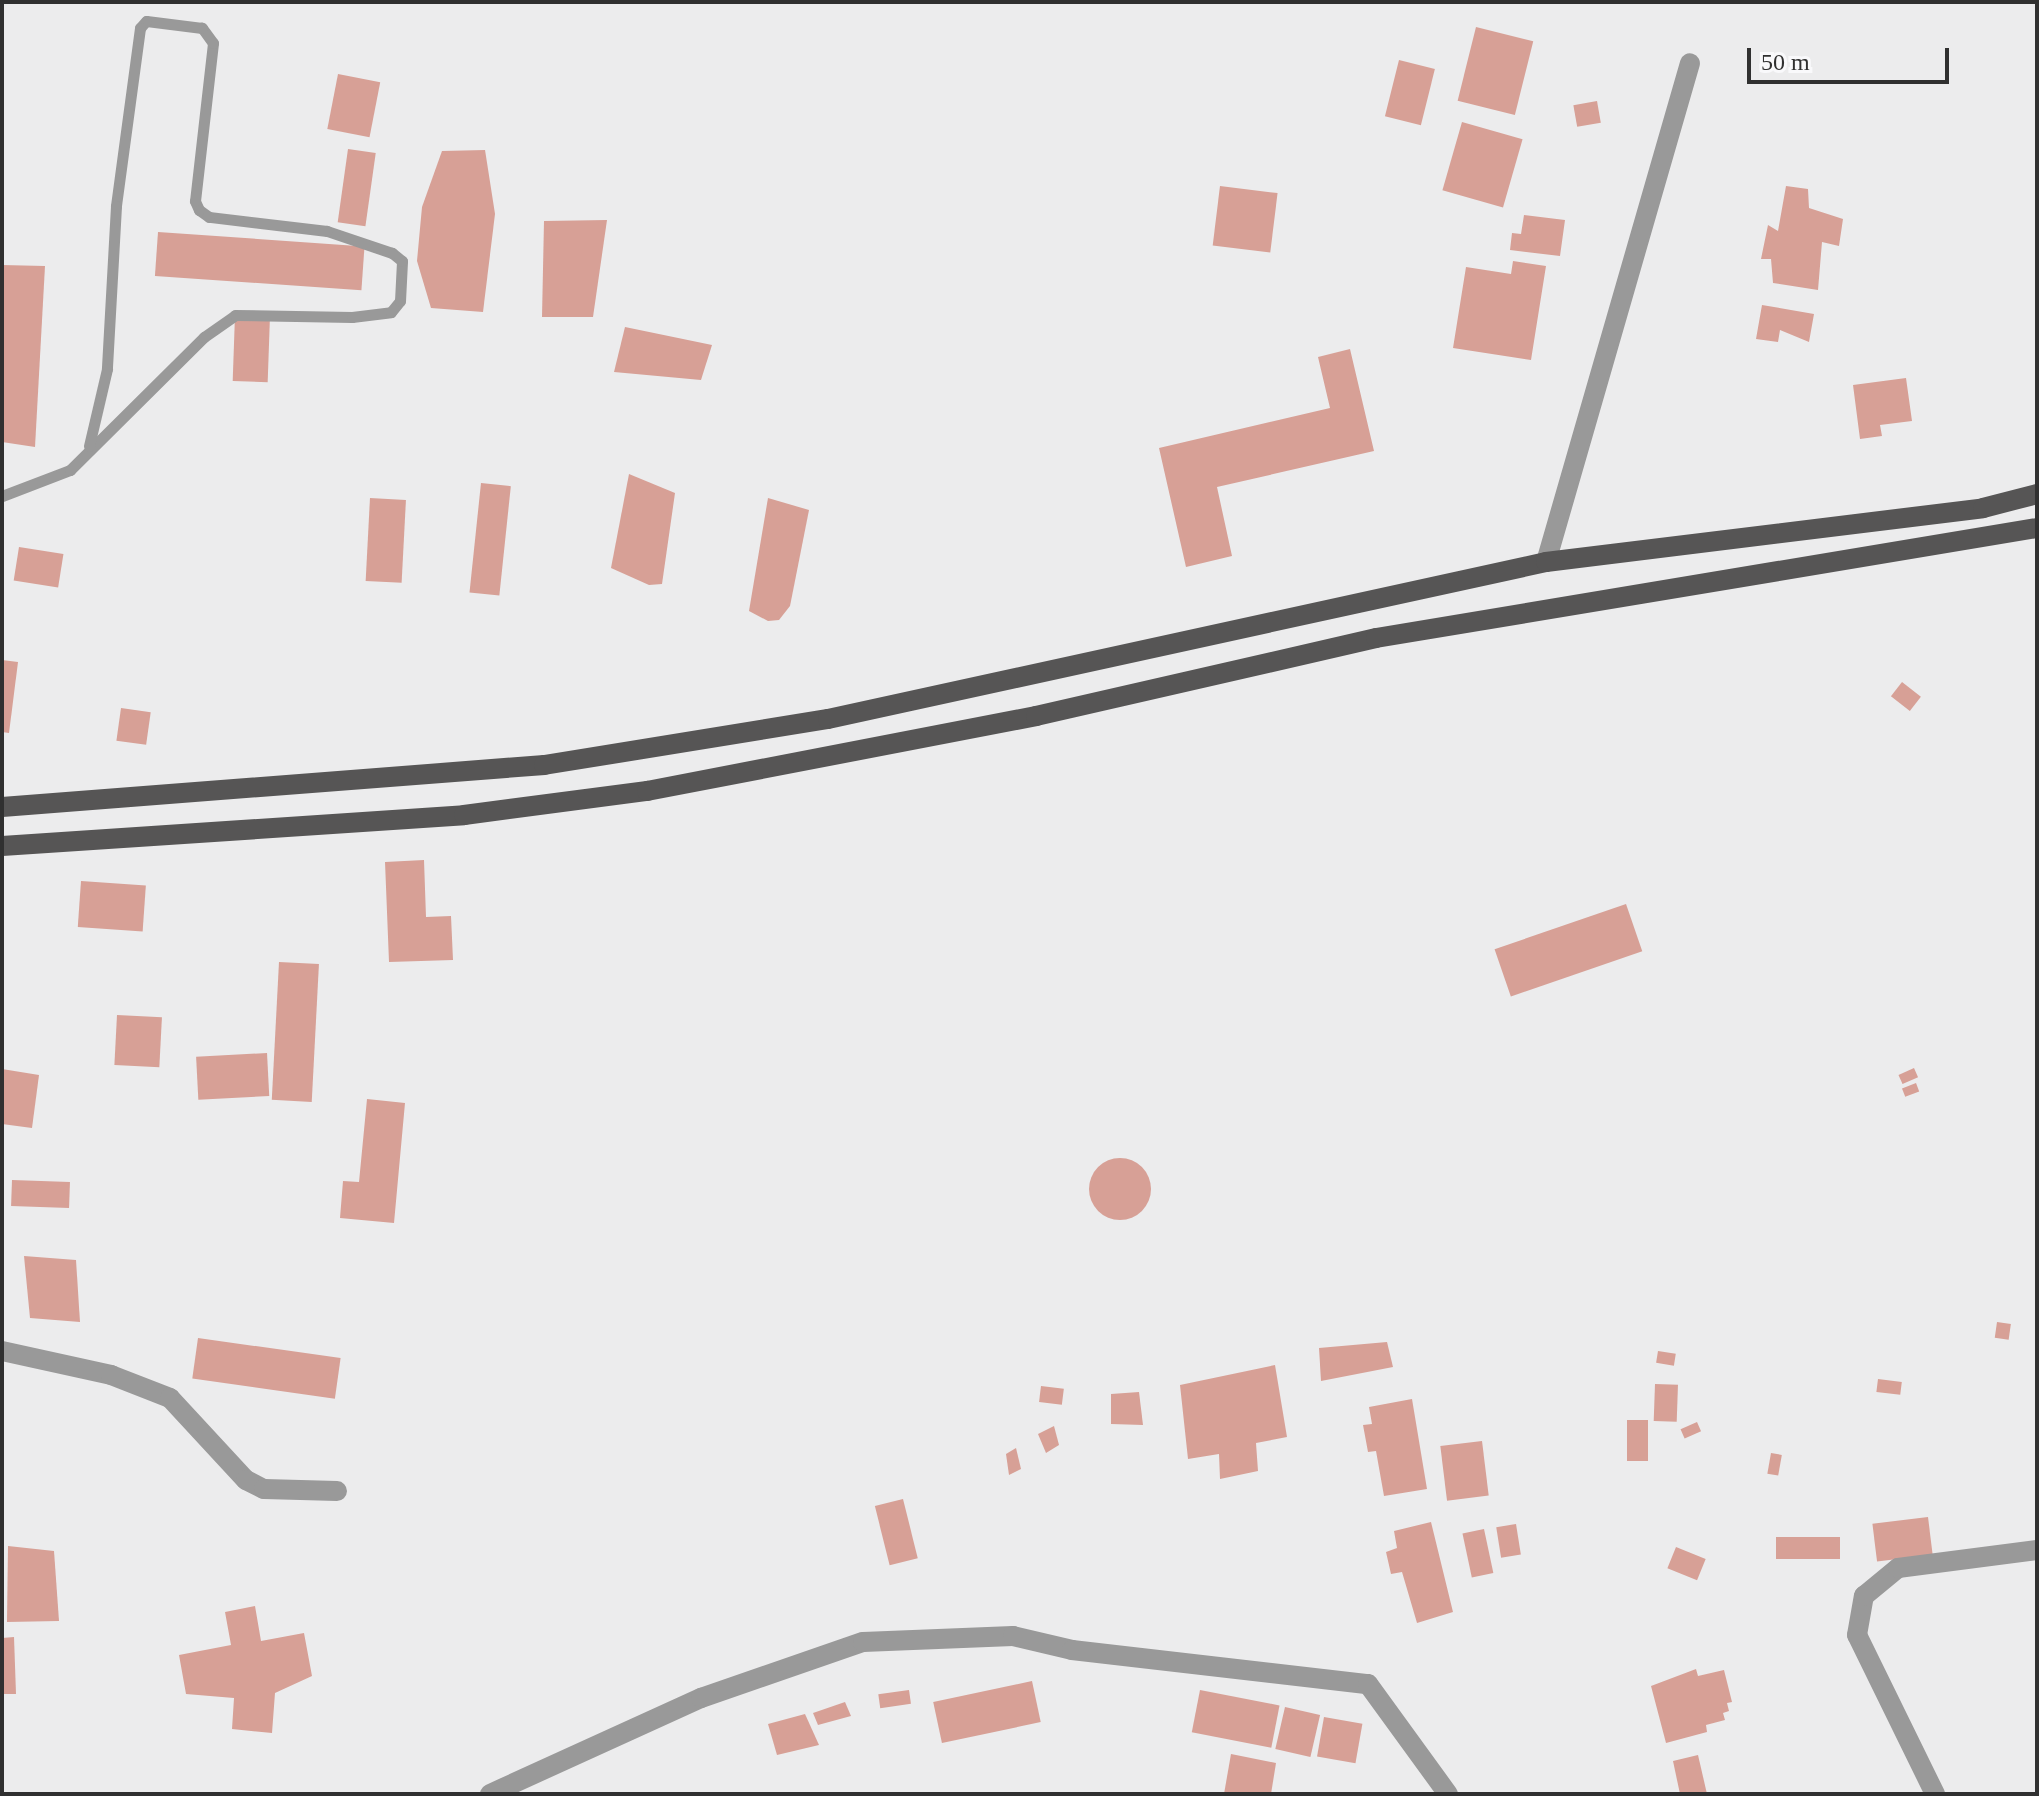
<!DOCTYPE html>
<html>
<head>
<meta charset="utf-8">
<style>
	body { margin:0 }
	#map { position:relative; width:2039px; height:1796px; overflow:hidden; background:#ececed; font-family:Georgia,serif }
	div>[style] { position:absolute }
	.building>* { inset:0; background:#d7a096; transform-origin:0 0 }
	.round { border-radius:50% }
	.service>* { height:11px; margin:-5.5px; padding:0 5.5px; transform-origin:5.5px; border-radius:5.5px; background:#999 }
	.minor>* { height:20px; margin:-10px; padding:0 10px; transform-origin:10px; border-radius:10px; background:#999 }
	.primary>* { height:20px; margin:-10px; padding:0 10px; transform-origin:10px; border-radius:10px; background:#565555 }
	span { translate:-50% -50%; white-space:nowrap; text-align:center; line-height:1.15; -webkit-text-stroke:6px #f9f9fb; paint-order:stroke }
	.frame { position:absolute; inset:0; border:4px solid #303030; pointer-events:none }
	.scale { position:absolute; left:1747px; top:48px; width:202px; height:36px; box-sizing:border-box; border:4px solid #303030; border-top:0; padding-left:10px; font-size:24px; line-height:28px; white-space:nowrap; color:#303030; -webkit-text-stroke:6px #f9f9fb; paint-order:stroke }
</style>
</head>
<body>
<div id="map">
	<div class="building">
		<i style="left:1476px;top:27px;width:59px;height:76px;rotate:14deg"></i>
		<i style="left:1399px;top:60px;width:37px;height:58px;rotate:14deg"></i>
		<i style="left:338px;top:74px;width:43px;height:56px;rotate:11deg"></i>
		<i style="left:1597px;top:101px;width:22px;height:24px;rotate:80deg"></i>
		<i style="left:1462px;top:122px;width:63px;height:71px;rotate:16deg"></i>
		<i style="left:348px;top:149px;width:28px;height:74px;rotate:8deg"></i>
		<i style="clip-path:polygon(485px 150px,495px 214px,483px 312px,431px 308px,417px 261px,422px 207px,442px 151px)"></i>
		<i style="left:1220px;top:186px;width:58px;height:60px;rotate:7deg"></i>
		<i style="clip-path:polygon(1786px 186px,1808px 189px,1809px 208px,1843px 219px,1839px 246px,1822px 242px,1818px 290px,1773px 283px,1771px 259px,1761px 259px,1768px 225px,1778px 231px)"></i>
		<i style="clip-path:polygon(1524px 215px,1565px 220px,1560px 256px,1510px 250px,1512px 233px,1521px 234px)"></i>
		<i style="clip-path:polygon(607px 220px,593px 317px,542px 317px,544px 221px)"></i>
		<i style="left:158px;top:232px;width:207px;height:44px;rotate:4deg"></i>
		<i style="clip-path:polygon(1513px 261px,1546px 266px,1531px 360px,1453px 348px,1466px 267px,1511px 274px)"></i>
		<i style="clip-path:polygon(2px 265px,45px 266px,35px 447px,2px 442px)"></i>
		<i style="clip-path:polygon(1762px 305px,1814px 314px,1809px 342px,1780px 330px,1778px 342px,1756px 339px)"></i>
		<i style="left:235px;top:315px;width:35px;height:66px;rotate:2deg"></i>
		<i style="clip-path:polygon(625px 327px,712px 345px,701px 380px,614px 372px)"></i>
		<i style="clip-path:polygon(1350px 349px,1374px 451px,1217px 487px,1232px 556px,1186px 567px,1159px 448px,1330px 408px,1318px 357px)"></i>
		<i style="clip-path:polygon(1906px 378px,1912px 421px,1880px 425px,1882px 436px,1860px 439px,1853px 385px)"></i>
		<i style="clip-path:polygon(629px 474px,675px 493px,662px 584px,649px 585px,611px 568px)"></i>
		<i style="left:481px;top:483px;width:30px;height:110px;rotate:6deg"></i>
		<i style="left:370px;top:498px;width:36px;height:83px;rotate:3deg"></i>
		<i style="clip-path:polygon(768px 498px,809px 510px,790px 606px,779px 620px,768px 621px,749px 611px)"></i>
		<i style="left:19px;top:547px;width:45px;height:34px;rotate:9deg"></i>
		<i style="clip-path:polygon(2px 660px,18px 662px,9px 733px,2px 732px)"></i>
		<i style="left:1902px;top:682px;width:24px;height:18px;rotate:38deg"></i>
		<i style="left:121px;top:708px;width:30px;height:33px;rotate:8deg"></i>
		<i style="clip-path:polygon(424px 860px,426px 917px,451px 916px,453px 960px,389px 962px,385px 862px)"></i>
		<i style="left:81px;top:881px;width:65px;height:46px;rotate:4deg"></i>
		<i style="left:1626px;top:904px;width:50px;height:139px;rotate:71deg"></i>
		<i style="left:279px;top:962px;width:40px;height:138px;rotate:3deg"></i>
		<i style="left:117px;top:1015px;width:45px;height:50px;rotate:3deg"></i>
		<i style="left:267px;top:1053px;width:43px;height:71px;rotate:87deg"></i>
		<i style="left:1914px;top:1068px;width:10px;height:17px;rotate:66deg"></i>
		<i style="clip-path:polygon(2px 1069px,39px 1075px,32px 1128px,2px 1124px)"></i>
		<i style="left:1916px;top:1083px;width:9px;height:15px;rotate:69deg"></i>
		<i style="clip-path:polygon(367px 1099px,405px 1103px,394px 1223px,340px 1218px,343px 1181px,359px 1182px)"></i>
		<i class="round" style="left:1089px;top:1158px;width:62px;height:62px"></i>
		<i style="left:12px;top:1180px;width:58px;height:26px;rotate:2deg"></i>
		<i style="clip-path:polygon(24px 1256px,76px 1260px,80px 1322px,30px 1318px)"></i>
		<i style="left:1997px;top:1322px;width:14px;height:16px;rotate:8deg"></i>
		<i style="left:198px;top:1338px;width:144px;height:41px;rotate:8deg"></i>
		<i style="clip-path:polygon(1387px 1342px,1393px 1367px,1321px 1381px,1319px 1348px)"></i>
		<i style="left:1658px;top:1351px;width:18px;height:12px;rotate:9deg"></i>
		<i style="clip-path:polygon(1275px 1365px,1287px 1437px,1256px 1443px,1258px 1471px,1220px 1479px,1219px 1454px,1188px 1459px,1180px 1385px)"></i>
		<i style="left:1878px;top:1379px;width:24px;height:13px;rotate:7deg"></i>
		<i style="left:1655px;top:1384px;width:23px;height:37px;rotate:2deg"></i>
		<i style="left:1041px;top:1386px;width:23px;height:16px;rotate:7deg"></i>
		<i style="clip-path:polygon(1139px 1392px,1143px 1425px,1111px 1424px,1111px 1394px)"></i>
		<i style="clip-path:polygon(1412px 1399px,1427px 1489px,1384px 1496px,1376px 1451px,1368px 1452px,1363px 1425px,1372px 1424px,1369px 1407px)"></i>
		<i style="left:1627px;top:1420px;width:21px;height:41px"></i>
		<i style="left:1697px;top:1422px;width:10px;height:18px;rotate:66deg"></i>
		<i style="clip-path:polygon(1054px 1426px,1059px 1445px,1046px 1453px,1038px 1434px)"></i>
		<i style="left:1482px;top:1441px;width:55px;height:42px;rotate:83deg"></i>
		<i style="clip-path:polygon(1016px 1448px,1021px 1469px,1009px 1475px,1006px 1454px)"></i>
		<i style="left:1771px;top:1453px;width:11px;height:21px;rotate:10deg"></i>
		<i style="left:903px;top:1499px;width:61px;height:29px;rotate:76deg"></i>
		<i style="left:1928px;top:1517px;width:38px;height:56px;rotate:83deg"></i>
		<i style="clip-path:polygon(1431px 1522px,1453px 1612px,1417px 1623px,1402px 1572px,1391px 1574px,1386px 1552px,1397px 1548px,1394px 1531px)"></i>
		<i style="left:1516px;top:1524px;width:31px;height:20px;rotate:81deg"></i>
		<i style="left:1484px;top:1529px;width:45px;height:22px;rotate:78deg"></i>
		<i style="left:1840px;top:1537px;width:22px;height:64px;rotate:90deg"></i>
		<i style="clip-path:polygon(8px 1546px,54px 1551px,59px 1621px,7px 1622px)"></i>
		<i style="left:1676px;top:1547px;width:32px;height:23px;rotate:22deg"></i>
		<i style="clip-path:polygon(255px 1606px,261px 1641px,304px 1633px,312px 1676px,275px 1693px,272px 1733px,232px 1729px,234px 1698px,186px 1694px,179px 1655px,231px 1645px,225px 1612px)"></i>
		<i style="clip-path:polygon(14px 1637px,16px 1694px,2px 1694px,2px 1638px)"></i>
		<i style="clip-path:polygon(1696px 1669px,1698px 1676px,1724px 1670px,1732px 1702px,1727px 1703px,1729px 1711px,1723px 1713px,1725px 1720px,1706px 1725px,1707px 1732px,1666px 1743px,1651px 1686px)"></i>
		<i style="left:1032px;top:1681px;width:42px;height:101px;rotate:78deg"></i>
		<i style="left:909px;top:1690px;width:14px;height:31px;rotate:82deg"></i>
		<i style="left:1200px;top:1690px;width:81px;height:43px;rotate:11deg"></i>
		<i style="clip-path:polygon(845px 1702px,851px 1716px,818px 1725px,813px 1713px)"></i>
		<i style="left:1285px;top:1707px;width:36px;height:43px;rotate:13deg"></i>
		<i style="clip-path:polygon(805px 1714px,819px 1745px,777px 1755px,768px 1724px)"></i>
		<i style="left:1324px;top:1717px;width:39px;height:40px;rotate:10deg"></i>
		<i style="clip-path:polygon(1231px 1754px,1276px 1763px,1271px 1794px,1224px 1794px)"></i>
		<i style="clip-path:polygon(1698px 1755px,1707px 1794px,1680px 1794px,1673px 1761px)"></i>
	</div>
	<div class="service">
		<i style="left:2px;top:496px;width:73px;rotate:-20.9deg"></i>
		<i style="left:70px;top:470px;width:189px;rotate:-44.8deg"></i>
		<i style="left:204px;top:337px;width:38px;rotate:-35deg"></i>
		<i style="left:235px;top:315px;width:117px;rotate:1deg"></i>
		<i style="left:352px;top:317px;width:39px;rotate:-7deg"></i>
		<i style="left:391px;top:312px;width:14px;rotate:-51deg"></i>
		<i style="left:400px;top:301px;width:40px;rotate:-87.1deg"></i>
		<i style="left:402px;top:261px;width:13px;rotate:-141deg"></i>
		<i style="left:392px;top:253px;width:69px;rotate:-161.3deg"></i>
		<i style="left:327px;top:231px;width:119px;rotate:-173.2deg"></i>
		<i style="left:209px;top:217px;width:12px;rotate:-145deg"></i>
		<i style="left:199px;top:210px;width:10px;rotate:-114deg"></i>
		<i style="left:195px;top:201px;width:159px;rotate:-83.5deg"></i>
		<i style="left:213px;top:43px;width:19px;rotate:-126deg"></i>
		<i style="left:202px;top:28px;width:56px;rotate:-172.9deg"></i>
		<i style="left:146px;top:21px;width:9px;rotate:131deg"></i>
		<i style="left:140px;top:28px;width:180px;rotate:97.7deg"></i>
		<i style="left:116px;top:206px;width:163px;rotate:93.2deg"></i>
		<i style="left:107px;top:369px;width:79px;rotate:103.2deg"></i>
	</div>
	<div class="minor">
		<i style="left:1546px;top:562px;width:519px;rotate:-73.9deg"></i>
		<i style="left:2px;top:1351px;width:112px;rotate:12.4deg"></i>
		<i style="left:111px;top:1375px;width:63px;rotate:21.3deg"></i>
		<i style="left:170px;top:1398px;width:112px;rotate:47.2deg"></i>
		<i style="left:246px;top:1480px;width:20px;rotate:27deg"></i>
		<i style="left:264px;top:1489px;width:73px;rotate:1.6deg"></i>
		<i style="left:490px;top:1794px;width:232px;rotate:-24.5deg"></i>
		<i style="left:701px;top:1698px;width:171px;rotate:-19.1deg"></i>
		<i style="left:863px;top:1642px;width:150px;rotate:-2.3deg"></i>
		<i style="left:1013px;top:1636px;width:61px;rotate:13.3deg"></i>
		<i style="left:1072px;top:1650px;width:298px;rotate:6.6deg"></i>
		<i style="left:1368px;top:1684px;width:136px;rotate:54deg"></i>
		<i style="left:1935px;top:1794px;width:177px;rotate:-116.1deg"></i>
		<i style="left:1857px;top:1635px;width:40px;rotate:-80deg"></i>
		<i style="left:1864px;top:1596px;width:44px;rotate:-39.5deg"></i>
		<i style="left:1898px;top:1568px;width:140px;rotate:-7.4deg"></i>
	</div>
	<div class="primary">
		<i style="left:2px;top:807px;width:544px;rotate:-4.43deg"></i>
		<i style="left:544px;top:765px;width:288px;rotate:-9.2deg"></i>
		<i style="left:828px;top:719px;width:735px;rotate:-12.33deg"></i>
		<i style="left:1546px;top:562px;width:440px;rotate:-7deg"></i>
		<i style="left:1983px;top:508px;width:56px;rotate:-14.5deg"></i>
		<i style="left:2px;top:846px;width:463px;rotate:-3.8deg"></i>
		<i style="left:464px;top:815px;width:185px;rotate:-7.5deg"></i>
		<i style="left:647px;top:791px;width:396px;rotate:-10.9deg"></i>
		<i style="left:1036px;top:716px;width:349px;rotate:-12.9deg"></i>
		<i style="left:1376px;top:638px;width:670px;rotate:-9.45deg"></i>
	</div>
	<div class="frame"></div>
	<div class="scale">50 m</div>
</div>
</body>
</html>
